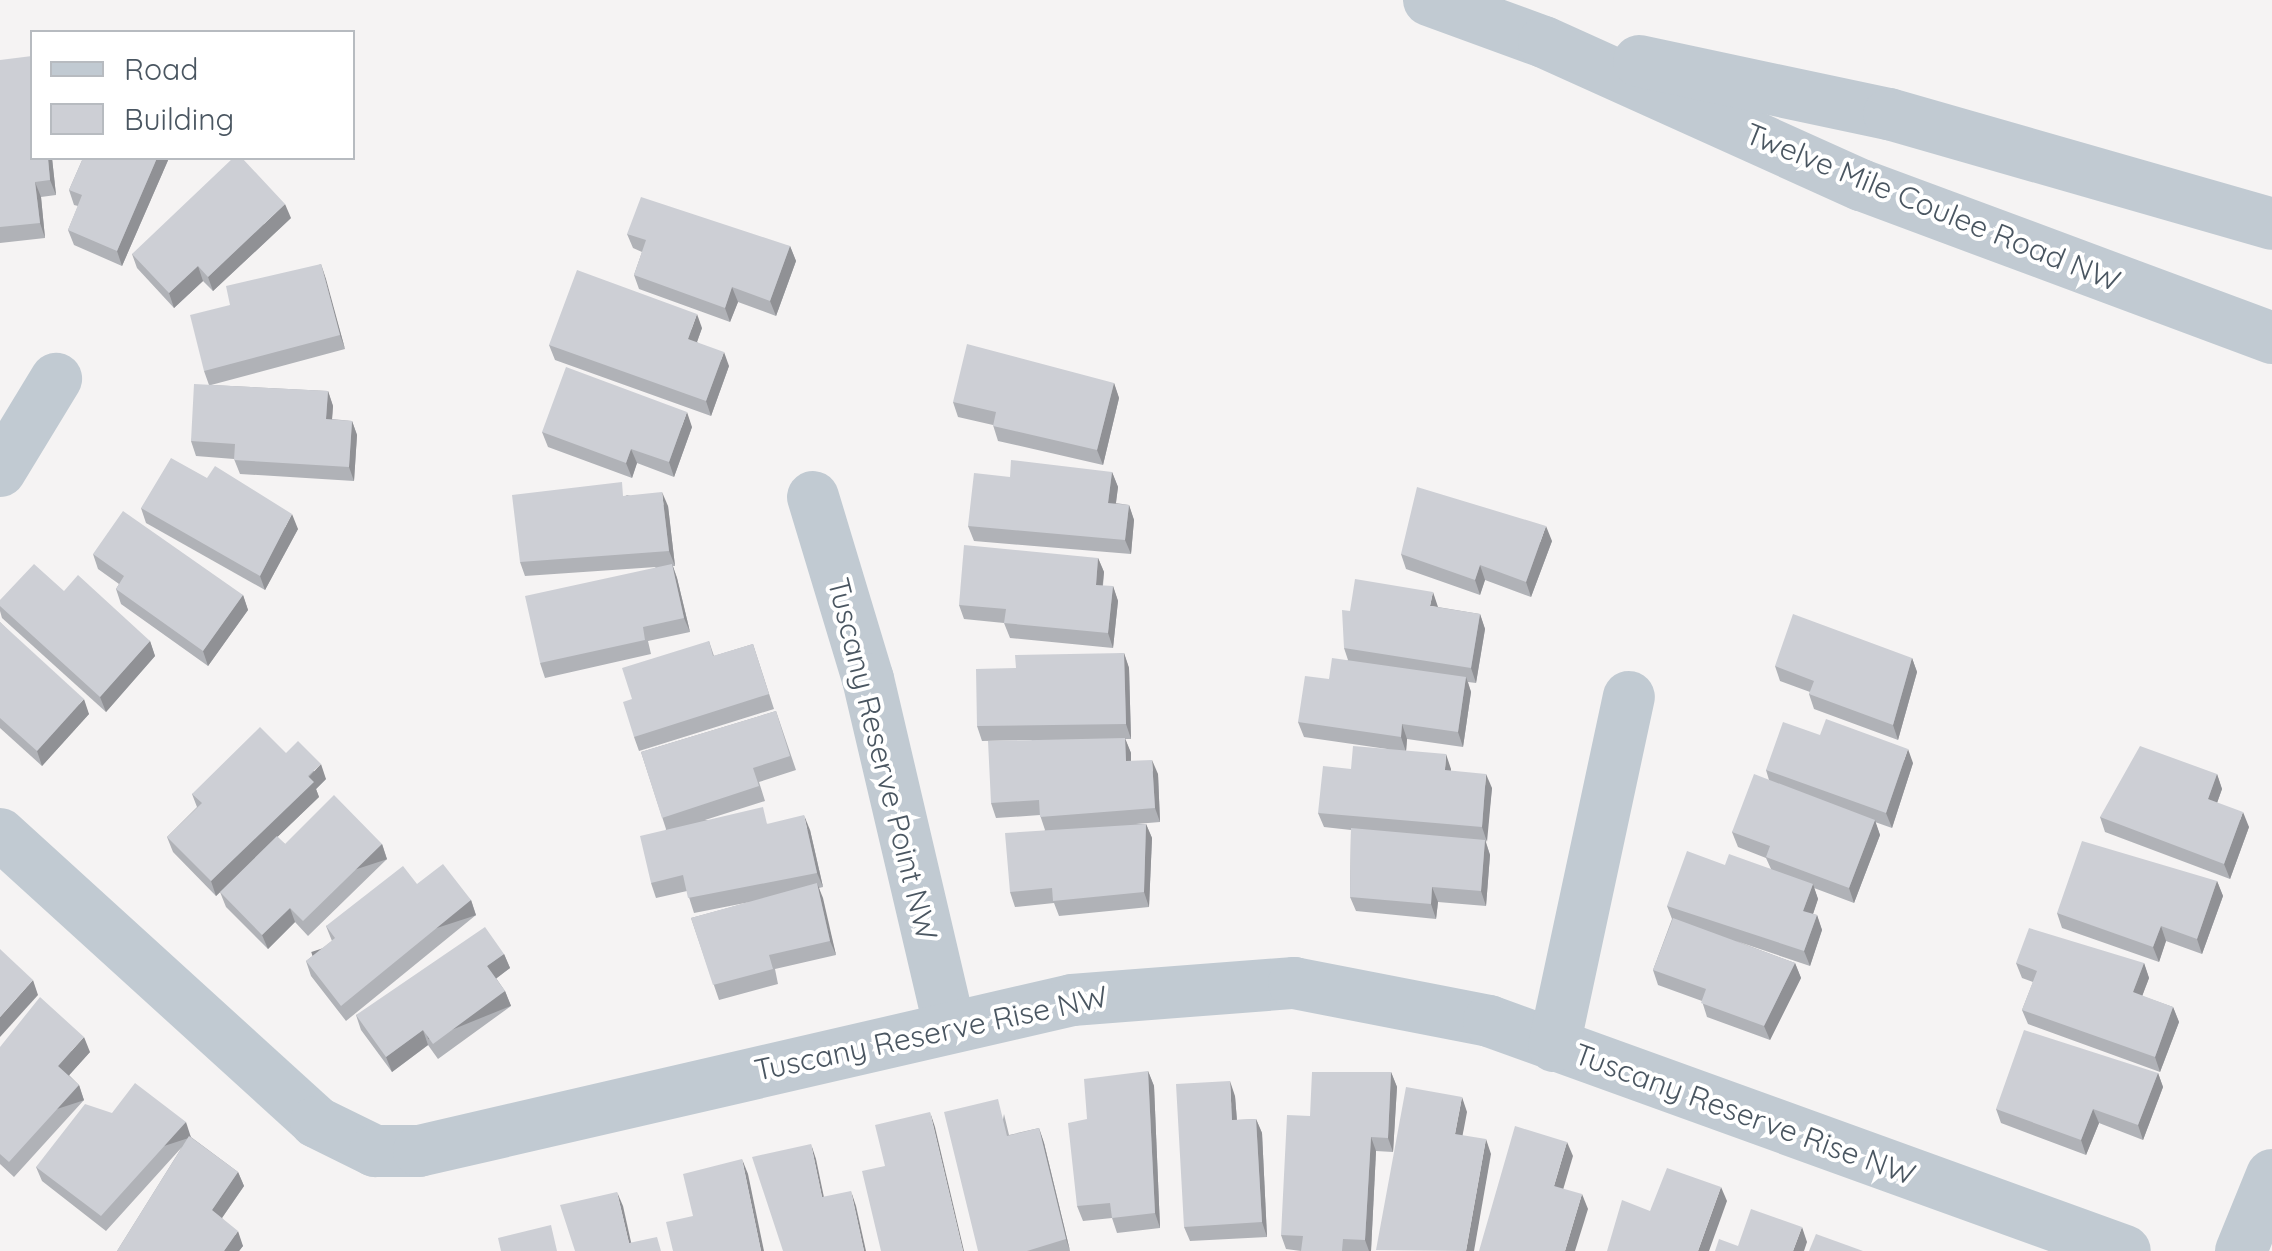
<!DOCTYPE html>
<html>
<head>
<meta charset="utf-8">
<style>
	body { margin:0 }
	#map { position:relative; width:2272px; height:1251px; overflow:hidden; background:#f5f3f3; font-family:Quicksand,sans-serif }
	div>[style] { position:absolute }
	.minor>* { height:52px; margin:-26px; padding:0 26px; transform-origin:26px; border-radius:26px; background:#c1cad2 }
	.wall>* { inset:0; background:#b0b2b7 }
	.shaded-wall>* { inset:0; background:#909195; transform-origin:0 0 }
	.building>* { inset:0; background:#cdcfd5 }
	span { translate:-50% -50%; white-space:nowrap; text-align:center; line-height:1.15; -webkit-text-stroke:8px #fff; paint-order:stroke }
	.street-label { font-size:30px; color:#4a5661 }
	.legend { position:absolute; left:30px; top:30px; width:325px; height:130px; box-sizing:border-box; background:#fff; border:2px solid #b7bbc0; margin:0; padding:12px 18px; list-style:none; font-size:30px; color:#4a5661 }
	.legend li { display:flex; align-items:center; gap:20px; height:50px }
	.legend b { width:50px; border:2px solid #b7bbc0 }
</style>
</head>
<body>
<div id="map">
	<div class="minor">
		<i style="left:1429px;top:0;width:122px;rotate:20.1deg"></i>
		<i style="left:1544px;top:42px;width:348px;rotate:24.3deg"></i>
		<i style="left:1861px;top:185px;width:439px;rotate:20.4deg"></i>
		<i style="left:1639px;top:61px;width:256px;rotate:12deg"></i>
		<i style="left:1889px;top:114px;width:398px;rotate:16deg"></i>
		<i style="left:0;top:471px;width:108px;rotate:-58.7deg"></i>
		<i style="left:813px;top:497px;width:190px;rotate:73.2deg"></i>
		<i style="left:868px;top:679px;width:353px;rotate:76.8deg"></i>
		<i style="left:0;top:834px;width:428px;rotate:42.3deg"></i>
		<i style="left:316px;top:1122px;width:66px;rotate:26.2deg"></i>
		<i style="left:375px;top:1151px;width:44px"></i>
		<i style="left:419px;top:1151px;width:670px;rotate:-13.02deg"></i>
		<i style="left:1072px;top:1000px;width:223px;rotate:-4.4deg"></i>
		<i style="left:1294px;top:983px;width:199px;rotate:11deg"></i>
		<i style="left:1489px;top:1021px;width:676px;rotate:19.88deg"></i>
		<i style="left:1554px;top:1046px;width:357px;rotate:-77.9deg"></i>
		<i style="left:2241px;top:1251px;width:82px;rotate:-67.8deg"></i>
	</div>
	<div class="wall">
		<i style="clip-path:polygon(0 60px,32px 158px,52px 158px,56px 195px,41px 197px,45px 238px,0 243px)"></i>
		<i style="clip-path:polygon(83px 158px,169px 158px,122px 266px,74px 245px,68px 230px,78px 206px,74px 205px,69px 190px)"></i>
		<i style="clip-path:polygon(291px 218px,213px 291px,203px 281px,174px 308px,137px 268px,132px 254px)"></i>
		<i style="clip-path:polygon(627px 234px,790px 246px,796px 261px,776px 316px,738px 302px,730px 322px,639px 289px,634px 275px,642px 252px,633px 248px)"></i>
		<i style="clip-path:polygon(321px 264px,345px 349px,211px 385px,328px 391px,333px 406px,332px 419px,352px 421px,357px 435px,354px 481px,240px 474px,234px 459px,196px 456px,191px 441px,209px 385px,204px 371px,230px 305px)"></i>
		<i style="clip-path:polygon(702px 328px,697px 342px,729px 366px,711px 416px,555px 360px,549px 345px)"></i>
		<i style="clip-path:polygon(1114px 383px,1119px 398px,1103px 465px,998px 441px,993px 425px,958px 417px,953px 402px)"></i>
		<i style="clip-path:polygon(692px 427px,674px 477px,637px 463px,632px 478px,548px 447px,542px 432px)"></i>
		<i style="clip-path:polygon(1112px 472px,1118px 487px,1116px 503px,1129px 505px,1134px 520px,1131px 554px,974px 541px,968px 526px,1010px 477px)"></i>
		<i style="clip-path:polygon(627px 495px,668px 506px,675px 566px,673px 566px,677px 578px,690px 632px,648px 641px,651px 654px,545px 678px,540px 663px,656px 567px,525px 576px,520px 562px)"></i>
		<i style="clip-path:polygon(141px 508px,298px 529px,265px 590px,146px 523px)"></i>
		<i style="clip-path:polygon(1552px 541px,1531px 597px,1485px 580px,1480px 595px,1406px 569px,1401px 554px)"></i>
		<i style="clip-path:polygon(93px 554px,243px 595px,248px 610px,208px 666px,121px 604px,116px 589px,119px 584px,98px 569px)"></i>
		<i style="clip-path:polygon(1098px 558px,1104px 572px,1103px 586px,1113px 586px,1118px 601px,1113px 648px,1010px 638px,1004px 623px,964px 619px,959px 605px)"></i>
		<i style="clip-path:polygon(64px 591px,150px 641px,155px 656px,106px 712px,2px 618px,0 611px,0 600px)"></i>
		<i style="clip-path:polygon(1438px 607px,1480px 614px,1485px 629px,1476px 683px,1468px 682px,1471px 692px,1463px 747px,1407px 739px,1406px 751px,1451px 769px,1451px 771px,1492px 788px,1486px 842px,1490px 855px,1486px 906px,1438px 902px,1436px 919px,1356px 911px,1350px 897px,1351px 830px,1324px 827px,1318px 813px,1351px 769px,1387px 749px,1304px 737px,1298px 722px,1329px 679px,1348px 660px,1344px 648px,1350px 611px)"></i>
		<i style="clip-path:polygon(0 622px,89px 714px,42px 766px,0 728px)"></i>
		<i style="clip-path:polygon(709px 641px,714px 656px,753px 644px,774px 709px,639px 751px,634px 737px,632px 699px)"></i>
		<i style="clip-path:polygon(1124px 653px,1129px 668px,1131px 739px,1125px 739px,1131px 753px,1131px 761px,1158px 774px,1160px 822px,1136px 824px,1146px 824px,1152px 838px,1149px 907px,1059px 916px,1054px 903px,1015px 907px,1010px 892px,1045px 830px,1040px 815px,996px 818px,991px 803px,1032px 740px,982px 741px,977px 726px,1016px 668px)"></i>
		<i style="clip-path:polygon(1912px 658px,1917px 672px,1898px 740px,1814px 709px,1809px 694px,1810px 692px,1780px 681px,1775px 666px)"></i>
		<i style="clip-path:polygon(776px 711px,796px 770px,759px 782px,765px 801px,705px 820px,769px 824px,810px 830px,823px 887px,819px 888px,836px 955px,775px 969px,778px 984px,719px 1000px,691px 918px,750px 902px,694px 913px,687px 891px,656px 898px,651px 883px,666px 829px,641px 752px)"></i>
		<i style="clip-path:polygon(1820px 735px,1913px 763px,1892px 828px,1875px 822px,1880px 835px,1854px 903px,1814px 888px,1818px 899px,1813px 914px,1817px 915px,1822px 930px,1810px 966px,1736px 941px,1795px 963px,1801px 978px,1770px 1040px,1707px 1017px,1702px 1001px,1658px 985px,1653px 970px,1672px 919px,1667px 906px,1725px 865px,1771px 869px,1766px 858px,1738px 847px,1732px 832px,1769px 780px,1766px 770px)"></i>
		<i style="clip-path:polygon(286px 753px,326px 779px,316px 789px,319px 797px,277px 837px,285px 844px,382px 844px,387px 859px,308px 936px,295px 922px,268px 949px,226px 907px,220px 892px,237px 875px,216px 896px,173px 852px,167px 837px,197px 807px,192px 794px)"></i>
		<i style="clip-path:polygon(2217px 774px,2222px 789px,2217px 803px,2249px 827px,2230px 879px,2105px 832px,2100px 817px)"></i>
		<i style="clip-path:polygon(2217px 881px,2223px 896px,2202px 954px,2166px 941px,2159px 962px,2062px 928px,2057px 913px)"></i>
		<i style="clip-path:polygon(417px 884px,471px 900px,476px 915px,346px 1021px,311px 976px,306px 961px,332px 941px,326px 926px)"></i>
		<i style="clip-path:polygon(504px 954px,510px 968px,496px 978px,505px 991px,511px 1006px,438px 1059px,428px 1045px,392px 1072px,361px 1030px,356px 1015px)"></i>
		<i style="clip-path:polygon(2016px 963px,2144px 963px,2149px 978px,2142px 996px,2173px 1007px,2179px 1022px,2160px 1072px,2028px 1024px,2022px 1010px,2033px 982px,2022px 978px)"></i>
		<i style="clip-path:polygon(0 1047px,90px 1052px,69px 1075px,79px 1085px,84px 1100px,14px 1177px,0 1164px)"></i>
		<i style="clip-path:polygon(1148px 1071px,1154px 1086px,1160px 1228px,1117px 1233px,1112px 1218px,1083px 1221px,1077px 1206px,1087px 1119px)"></i>
		<i style="clip-path:polygon(1391px 1072px,1397px 1087px,1393px 1152px,1376px 1151px,1371px 1251px,1301px 1251px,1286px 1249px,1281px 1235px)"></i>
		<i style="clip-path:polygon(2158px 1073px,2163px 1087px,2143px 1140px,2099px 1123px,2086px 1155px,2001px 1123px,1996px 1109px)"></i>
		<i style="clip-path:polygon(1235px 1096px,1237px 1120px,1256px 1119px,1262px 1133px,1267px 1237px,1190px 1241px,1184px 1227px)"></i>
		<i style="clip-path:polygon(1004px 1114px,1009px 1135px,1039px 1128px,1044px 1143px,1070px 1251px,978px 1251px)"></i>
		<i style="clip-path:polygon(191px 1137px,238px 1172px,244px 1186px,222px 1218px,243px 1246px,239px 1251px,117px 1251px,182px 1147px,106px 1231px,42px 1181px,36px 1167px)"></i>
	</div>
	<div class="shaded-wall">
		<i style="clip-path:polygon(48px 158px,52px 158px,56px 195px,50px 180px)"></i>
		<i style="clip-path:polygon(157px 158px,169px 158px,122px 266px,117px 251px)"></i>
		<i style="clip-path:polygon(35px 182px,41px 197px,45px 238px,40px 223px)"></i>
		<i style="clip-path:polygon(285px 204px,291px 218px,213px 291px,208px 277px)"></i>
		<i style="clip-path:polygon(790px 246px,796px 261px,776px 316px,770px 301px)"></i>
		<i style="clip-path:polygon(321px 264px,326px 279px,345px 349px,340px 335px)"></i>
		<i style="clip-path:polygon(198px 266px,203px 281px,174px 308px,169px 293px)"></i>
		<i style="clip-path:polygon(732px 287px,738px 302px,730px 322px,725px 308px)"></i>
		<i style="clip-path:polygon(697px 314px,702px 328px,693px 353px,688px 339px)"></i>
		<i style="clip-path:polygon(724px 352px,729px 366px,711px 416px,706px 401px)"></i>
		<i style="clip-path:polygon(1114px 383px,1119px 398px,1103px 465px,1097px 450px)"></i>
		<i style="clip-path:polygon(328px 391px,333px 406px,331px 433px,326px 419px)"></i>
		<i style="clip-path:polygon(687px 412px,692px 427px,674px 477px,669px 462px)"></i>
		<i style="clip-path:polygon(352px 421px,357px 435px,354px 481px,349px 467px)"></i>
		<i style="clip-path:polygon(631px 449px,637px 463px,632px 478px,626px 463px)"></i>
		<i style="clip-path:polygon(1112px 472px,1118px 487px,1114px 517px,1108px 503px)"></i>
		<i style="clip-path:polygon(662px 492px,668px 506px,675px 566px,669px 551px)"></i>
		<i style="clip-path:polygon(1129px 505px,1134px 520px,1131px 554px,1125px 540px)"></i>
		<i style="clip-path:polygon(292px 514px,298px 529px,265px 590px,260px 576px)"></i>
		<i style="clip-path:polygon(1546px 526px,1552px 541px,1531px 597px,1526px 582px)"></i>
		<i style="clip-path:polygon(1098px 558px,1104px 572px,1101px 600px,1096px 585px)"></i>
		<i style="clip-path:polygon(672px 564px,677px 578px,690px 632px,684px 618px)"></i>
		<i style="clip-path:polygon(1480px 565px,1485px 580px,1480px 595px,1475px 580px)"></i>
		<i style="clip-path:polygon(1113px 586px,1118px 601px,1113px 648px,1108px 633px)"></i>
		<i style="clip-path:polygon(1433px 592px,1438px 607px,1430px 606px)"></i>
		<i style="clip-path:polygon(243px 595px,248px 610px,208px 666px,203px 651px)"></i>
		<i style="clip-path:polygon(1480px 614px,1485px 629px,1476px 683px,1471px 668px)"></i>
		<i style="clip-path:polygon(150px 641px,155px 656px,106px 712px,100px 697px)"></i>
		<i style="clip-path:polygon(1124px 653px,1129px 668px,1131px 739px,1126px 724px)"></i>
		<i style="clip-path:polygon(1912px 658px,1917px 672px,1898px 740px,1893px 725px)"></i>
		<i style="clip-path:polygon(1466px 677px,1471px 692px,1463px 747px,1458px 732px)"></i>
		<i style="clip-path:polygon(84px 699px,89px 714px,42px 766px,37px 751px)"></i>
		<i style="clip-path:polygon(1402px 724px,1407px 739px,1406px 752px,1401px 737px)"></i>
		<i style="clip-path:polygon(1125px 738px,1131px 753px,1131px 776px,1126px 761px)"></i>
		<i style="clip-path:polygon(1908px 749px,1913px 763px,1892px 828px,1886px 813px)"></i>
		<i style="clip-path:polygon(1446px 754px,1451px 769px,1450px 785px,1445px 770px)"></i>
		<i style="clip-path:polygon(1152px 760px,1158px 774px,1160px 822px,1155px 808px)"></i>
		<i style="clip-path:polygon(321px 764px,326px 779px,316px 789px,319px 797px,216px 896px,211px 881px)"></i>
		<i style="clip-path:polygon(1486px 774px,1492px 788px,1487px 842px,1482px 827px)"></i>
		<i style="clip-path:polygon(2217px 774px,2222px 789px,2213px 814px,2208px 799px)"></i>
		<i style="clip-path:polygon(2243px 812px,2249px 827px,2230px 879px,2224px 864px)"></i>
		<i style="clip-path:polygon(804px 815px,810px 830px,823px 887px,817px 873px)"></i>
		<i style="clip-path:polygon(1875px 820px,1880px 835px,1854px 903px,1849px 888px)"></i>
		<i style="clip-path:polygon(1146px 824px,1152px 838px,1149px 907px,1144px 892px)"></i>
		<i style="clip-path:polygon(1485px 840px,1490px 855px,1486px 906px,1481px 891px)"></i>
		<i style="left:382px;top:844px;width:16px;height:110px;rotate:72deg"></i>
		<i style="clip-path:polygon(2217px 881px,2223px 896px,2202px 954px,2197px 939px)"></i>
		<i style="clip-path:polygon(817px 883px,823px 898px,836px 955px,830px 941px)"></i>
		<i style="clip-path:polygon(1813px 884px,1818px 899px,1809px 926px,1803px 911px)"></i>
		<i style="clip-path:polygon(1432px 887px,1438px 902px,1436px 919px,1431px 904px)"></i>
		<i style="left:471px;top:900px;width:16px;height:168px;rotate:72deg"></i>
		<i style="clip-path:polygon(290px 908px,295px 922px,268px 949px,262px 935px)"></i>
		<i style="clip-path:polygon(1817px 915px,1822px 930px,1810px 966px,1804px 951px)"></i>
		<i style="clip-path:polygon(2161px 926px,2166px 941px,2159px 962px,2153px 947px)"></i>
		<i style="clip-path:polygon(504px 954px,510px 968px,493px 981px,487px 966px)"></i>
		<i style="clip-path:polygon(1795px 963px,1801px 978px,1770px 1040px,1764px 1026px)"></i>
		<i style="clip-path:polygon(2144px 963px,2149px 978px,2138px 1007px,2133px 992px)"></i>
		<i style="clip-path:polygon(33px 980px,38px 995px,0 1037px,0 1017px)"></i>
		<i style="left:505px;top:991px;width:16px;height:89px;rotate:68deg"></i>
		<i style="clip-path:polygon(2173px 1007px,2179px 1022px,2160px 1072px,2155px 1057px)"></i>
		<i style="clip-path:polygon(423px 1030px,428px 1045px,392px 1072px,386px 1057px)"></i>
		<i style="clip-path:polygon(84px 1037px,90px 1052px,64px 1081px,58px 1066px)"></i>
		<i style="clip-path:polygon(1148px 1071px,1154px 1086px,1160px 1228px,1155px 1213px)"></i>
		<i style="clip-path:polygon(1391px 1072px,1397px 1087px,1393px 1152px,1388px 1138px)"></i>
		<i style="clip-path:polygon(2158px 1073px,2163px 1087px,2143px 1140px,2138px 1125px)"></i>
		<i style="clip-path:polygon(1230px 1081px,1235px 1096px,1238px 1135px,1232px 1120px)"></i>
		<i style="left:79px;top:1085px;width:16px;height:104px;rotate:72deg"></i>
		<i style="clip-path:polygon(1462px 1097px,1467px 1112px,1460px 1149px,1455px 1134px)"></i>
		<i style="clip-path:polygon(2093px 1109px,2099px 1123px,2086px 1155px,2081px 1140px)"></i>
		<i style="clip-path:polygon(930px 1112px,935px 1127px,964px 1251px,963px 1251px)"></i>
		<i style="clip-path:polygon(1256px 1119px,1262px 1133px,1267px 1237px,1262px 1222px)"></i>
		<i style="left:186px;top:1122px;width:16px;height:127px;rotate:72deg"></i>
		<i style="clip-path:polygon(1039px 1128px,1044px 1143px,1070px 1251px,1066px 1239px)"></i>
		<i style="clip-path:polygon(1371px 1137px,1376px 1151px,1371px 1251px,1369px 1251px,1365px 1240px)"></i>
		<i style="clip-path:polygon(1486px 1139px,1491px 1154px,1474px 1251px,1466px 1251px)"></i>
		<i style="clip-path:polygon(1567px 1142px,1573px 1156px,1560px 1200px,1554px 1186px)"></i>
		<i style="clip-path:polygon(811px 1144px,816px 1159px,827px 1212px,822px 1197px)"></i>
		<i style="clip-path:polygon(742px 1159px,748px 1174px,764px 1251px,761px 1251px)"></i>
		<i style="clip-path:polygon(238px 1172px,244px 1186px,217px 1225px,212px 1210px)"></i>
		<i style="clip-path:polygon(1721px 1187px,1727px 1201px,1709px 1251px,1698px 1251px)"></i>
		<i style="clip-path:polygon(851px 1191px,856px 1206px,866px 1251px,864px 1251px)"></i>
		<i style="clip-path:polygon(617px 1192px,623px 1206px,633px 1251px,629px 1243px)"></i>
		<i style="clip-path:polygon(1582px 1194px,1588px 1209px,1575px 1251px,1565px 1251px)"></i>
		<i style="clip-path:polygon(1802px 1227px,1807px 1242px,1804px 1251px,1793px 1251px)"></i>
		<i style="clip-path:polygon(238px 1231px,243px 1246px,239px 1251px,224px 1251px)"></i>
	</div>
	<div class="building">
		<i style="clip-path:polygon(32px 56px,32px 158px,48px 158px,50px 180px,35px 182px,40px 223px,0 227px,0 60px)"></i>
		<i style="clip-path:polygon(83px 158px,157px 158px,117px 251px,68px 230px,82px 195px,69px 190px)"></i>
		<i style="clip-path:polygon(233px 158px,242px 158px,285px 204px,208px 277px,198px 266px,169px 293px,132px 254px)"></i>
		<i style="clip-path:polygon(641px 197px,790px 246px,770px 301px,732px 287px,725px 308px,634px 275px,646px 240px,627px 234px)"></i>
		<i style="clip-path:polygon(321px 264px,340px 335px,204px 371px,190px 315px,230px 305px,226px 286px)"></i>
		<i style="clip-path:polygon(577px 270px,697px 314px,688px 339px,724px 352px,706px 401px,549px 345px)"></i>
		<i style="clip-path:polygon(967px 344px,1114px 383px,1097px 450px,993px 426px,996px 412px,953px 402px)"></i>
		<i style="clip-path:polygon(566px 367px,687px 412px,669px 462px,631px 449px,626px 463px,542px 432px)"></i>
		<i style="clip-path:polygon(194px 384px,328px 391px,326px 419px,352px 421px,349px 467px,234px 460px,235px 444px,191px 441px)"></i>
		<i style="clip-path:polygon(171px 458px,207px 478px,215px 466px,292px 514px,260px 576px,141px 508px)"></i>
		<i style="clip-path:polygon(1011px 460px,1112px 472px,1108px 503px,1129px 505px,1125px 540px,968px 526px,974px 473px,1010px 477px)"></i>
		<i style="clip-path:polygon(622px 482px,623px 496px,662px 492px,669px 551px,520px 562px,512px 495px)"></i>
		<i style="clip-path:polygon(1417px 487px,1546px 526px,1526px 582px,1480px 565px,1475px 580px,1401px 554px)"></i>
		<i style="clip-path:polygon(123px 511px,243px 595px,203px 651px,116px 589px,124px 576px,93px 554px)"></i>
		<i style="clip-path:polygon(964px 545px,1098px 558px,1096px 585px,1113px 586px,1108px 633px,1004px 623px,1006px 609px,959px 605px)"></i>
		<i style="clip-path:polygon(34px 564px,64px 591px,78px 575px,150px 641px,100px 697px,0 606px,0 600px)"></i>
		<i style="clip-path:polygon(672px 564px,684px 618px,643px 627px,645px 640px,540px 663px,525px 596px)"></i>
		<i style="clip-path:polygon(1355px 579px,1433px 592px,1430px 606px,1480px 614px,1471px 668px,1344px 648px,1342px 610px,1350px 611px)"></i>
		<i style="clip-path:polygon(1793px 614px,1912px 658px,1893px 725px,1809px 694px,1814px 681px,1775px 666px)"></i>
		<i style="clip-path:polygon(0 622px,84px 699px,37px 751px,0 718px)"></i>
		<i style="clip-path:polygon(709px 641px,713px 656px,753px 644px,769px 694px,634px 737px,623px 702px,632px 699px,622px 668px)"></i>
		<i style="clip-path:polygon(1124px 653px,1126px 724px,977px 726px,976px 669px,1016px 668px,1015px 655px)"></i>
		<i style="clip-path:polygon(1332px 658px,1466px 677px,1458px 732px,1402px 724px,1401px 737px,1298px 722px,1305px 676px,1329px 679px)"></i>
		<i style="clip-path:polygon(776px 711px,790px 756px,753px 768px,759px 786px,662px 818px,641px 752px)"></i>
		<i style="clip-path:polygon(1826px 719px,1908px 749px,1886px 813px,1766px 770px,1783px 722px,1820px 735px)"></i>
		<i style="clip-path:polygon(260px 727px,286px 753px,298px 741px,321px 764px,308px 776px,314px 782px,211px 881px,167px 837px,202px 803px,192px 794px)"></i>
		<i style="clip-path:polygon(1125px 738px,1126px 761px,1152px 760px,1155px 808px,1040px 817px,1039px 800px,991px 803px,988px 741px)"></i>
		<i style="clip-path:polygon(1353px 746px,1446px 754px,1445px 770px,1486px 774px,1482px 827px,1318px 813px,1323px 766px,1351px 769px)"></i>
		<i style="clip-path:polygon(2140px 746px,2217px 774px,2208px 799px,2243px 812px,2224px 864px,2100px 817px)"></i>
		<i style="clip-path:polygon(1754px 774px,1875px 820px,1849px 888px,1766px 857px,1770px 846px,1732px 832px)"></i>
		<i style="clip-path:polygon(334px 795px,382px 844px,303px 921px,290px 908px,262px 935px,220px 892px,277px 836px,285px 844px)"></i>
		<i style="clip-path:polygon(763px 807px,767px 824px,804px 815px,817px 873px,688px 898px,683px 875px,651px 883px,640px 836px)"></i>
		<i style="clip-path:polygon(1146px 824px,1144px 892px,1053px 901px,1052px 888px,1010px 892px,1005px 833px)"></i>
		<i style="clip-path:polygon(1351px 828px,1485px 840px,1481px 891px,1432px 887px,1431px 904px,1350px 897px)"></i>
		<i style="clip-path:polygon(2082px 841px,2217px 881px,2197px 939px,2161px 926px,2153px 947px,2057px 913px)"></i>
		<i style="clip-path:polygon(1687px 851px,1725px 865px,1729px 854px,1813px 884px,1803px 911px,1817px 915px,1804px 951px,1667px 906px)"></i>
		<i style="clip-path:polygon(443px 864px,471px 900px,341px 1006px,306px 961px,335px 938px,326px 926px,403px 866px,417px 884px)"></i>
		<i style="clip-path:polygon(817px 883px,830px 941px,769px 955px,773px 969px,713px 985px,691px 918px)"></i>
		<i style="clip-path:polygon(1673px 918px,1795px 963px,1764px 1026px,1701px 1003px,1706px 989px,1653px 970px)"></i>
		<i style="clip-path:polygon(485px 927px,504px 954px,487px 966px,505px 991px,433px 1044px,423px 1030px,386px 1057px,356px 1015px)"></i>
		<i style="clip-path:polygon(2029px 928px,2144px 963px,2133px 992px,2173px 1007px,2155px 1057px,2022px 1010px,2037px 971px,2016px 963px)"></i>
		<i style="clip-path:polygon(0 949px,33px 980px,0 1017px)"></i>
		<i style="clip-path:polygon(40px 997px,84px 1037px,58px 1066px,79px 1085px,9px 1162px,0 1154px,0 1047px)"></i>
		<i style="clip-path:polygon(2024px 1030px,2158px 1073px,2138px 1125px,2093px 1109px,2081px 1140px,1996px 1109px)"></i>
		<i style="clip-path:polygon(1148px 1071px,1155px 1213px,1112px 1218px,1110px 1203px,1077px 1206px,1068px 1123px,1087px 1119px,1084px 1079px)"></i>
		<i style="clip-path:polygon(1312px 1072px,1391px 1072px,1388px 1138px,1371px 1137px,1365px 1240px,1343px 1239px,1342px 1251px,1301px 1251px,1303px 1236px,1281px 1235px,1287px 1115px,1310px 1116px)"></i>
		<i style="clip-path:polygon(1230px 1081px,1232px 1120px,1256px 1119px,1262px 1222px,1184px 1227px,1176px 1084px)"></i>
		<i style="clip-path:polygon(135px 1083px,186px 1122px,101px 1216px,36px 1167px,85px 1104px,112px 1113px)"></i>
		<i style="clip-path:polygon(1406px 1087px,1462px 1097px,1455px 1134px,1486px 1139px,1466px 1251px,1376px 1250px)"></i>
		<i style="clip-path:polygon(998px 1099px,1007px 1136px,1039px 1128px,1066px 1239px,1027px 1251px,978px 1251px,944px 1112px)"></i>
		<i style="clip-path:polygon(930px 1112px,963px 1251px,881px 1251px,862px 1171px,885px 1166px,875px 1125px)"></i>
		<i style="clip-path:polygon(1515px 1126px,1567px 1142px,1554px 1186px,1582px 1194px,1565px 1251px,1479px 1251px)"></i>
		<i style="clip-path:polygon(189px 1136px,238px 1172px,212px 1210px,238px 1231px,224px 1251px,117px 1251px)"></i>
		<i style="clip-path:polygon(811px 1144px,822px 1197px,851px 1191px,864px 1251px,783px 1251px,752px 1157px)"></i>
		<i style="clip-path:polygon(742px 1159px,761px 1251px,673px 1251px,666px 1222px,693px 1216px,683px 1174px)"></i>
		<i style="clip-path:polygon(1667px 1168px,1721px 1187px,1698px 1251px,1607px 1251px,1622px 1200px,1650px 1211px)"></i>
		<i style="clip-path:polygon(617px 1192px,629px 1243px,657px 1237px,661px 1251px,575px 1251px,560px 1205px)"></i>
		<i style="clip-path:polygon(1751px 1209px,1802px 1227px,1793px 1251px,1715px 1251px,1719px 1239px,1738px 1246px)"></i>
		<i style="clip-path:polygon(551px 1225px,557px 1251px,501px 1251px,498px 1238px)"></i>
		<i style="clip-path:polygon(1816px 1234px,1863px 1251px,1809px 1251px)"></i>
	</div>
	<div class="street-label">
		<span style="left:1933px;top:207px;rotate:22deg">Twelve Mile Coulee Road NW</span>
		<span style="left:883px;top:759px;rotate:76deg">Tuscany Reserve Point NW</span>
		<span style="left:931px;top:1033px;rotate:-12deg">Tuscany Reserve Rise NW</span>
		<span style="left:1745px;top:1114px;rotate:20deg">Tuscany Reserve Rise NW</span>
	</div>
	<ul class="legend">
	<li><b style="height:12px;background:#c1cad2"></b>Road</li>
	<li><b style="height:28px;background:#cdcfd5"></b>Building</li>
	</ul>
</div>
</body>
</html>
